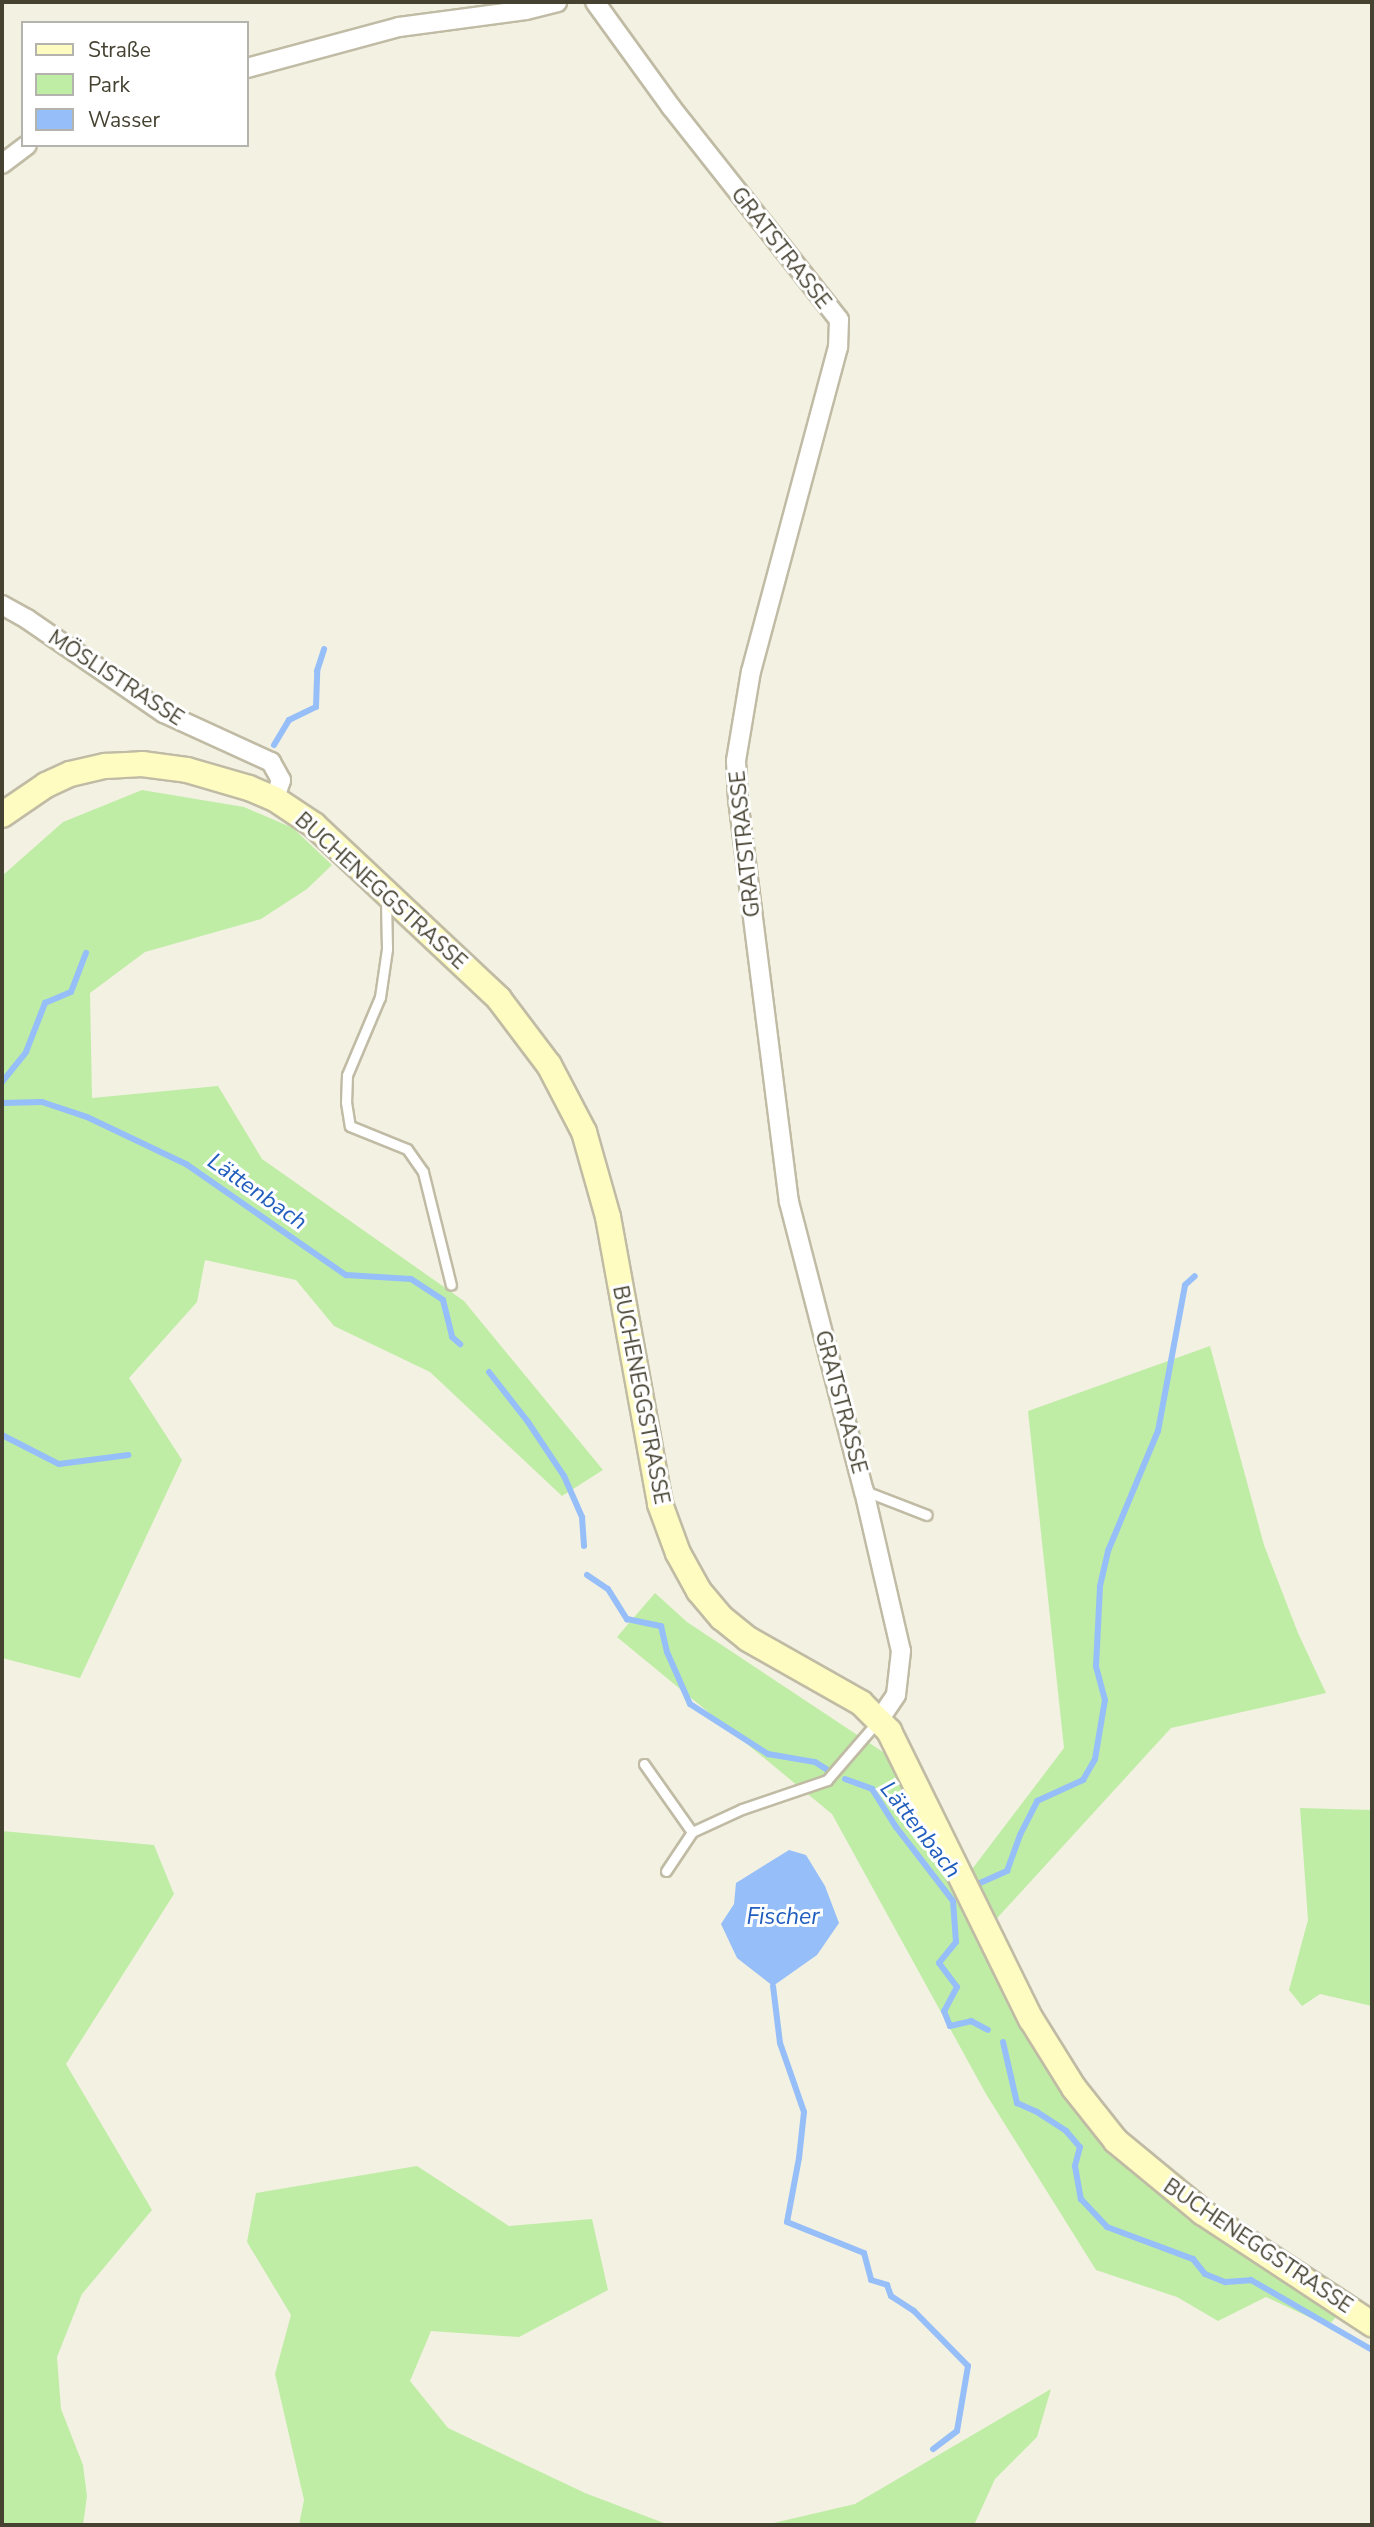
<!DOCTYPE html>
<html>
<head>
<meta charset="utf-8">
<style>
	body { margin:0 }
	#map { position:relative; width:1374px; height:2527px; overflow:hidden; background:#f3f1e2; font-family:"Nunito Sans",sans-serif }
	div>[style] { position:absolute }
	.green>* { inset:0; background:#bfeda6 }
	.water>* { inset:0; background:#96bef8 }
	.stream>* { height:6px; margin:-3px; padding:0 3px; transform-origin:3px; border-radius:3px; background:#96bef8 }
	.roads { filter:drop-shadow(2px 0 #c0bba4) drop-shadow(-2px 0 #c0bba4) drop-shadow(0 2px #c0bba4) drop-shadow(0 -2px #c0bba4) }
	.lane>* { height:9px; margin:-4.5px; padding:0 4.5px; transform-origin:4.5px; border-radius:4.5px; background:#fff }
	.street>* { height:18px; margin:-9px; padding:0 9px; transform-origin:9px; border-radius:9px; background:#fff }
	.secondary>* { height:24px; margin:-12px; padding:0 12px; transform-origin:12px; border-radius:12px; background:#fffcc1 }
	span { translate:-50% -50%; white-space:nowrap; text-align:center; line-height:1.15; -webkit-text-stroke:6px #fff; paint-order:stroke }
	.street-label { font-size:21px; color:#464232 }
	.water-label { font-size:23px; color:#205dbd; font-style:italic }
	.frame { position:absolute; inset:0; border:4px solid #464232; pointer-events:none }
	.legend { position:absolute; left:21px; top:21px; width:228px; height:126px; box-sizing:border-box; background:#fff; border:2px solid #b5b3ad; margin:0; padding:9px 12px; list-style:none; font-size:21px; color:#464232 }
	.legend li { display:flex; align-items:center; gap:14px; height:35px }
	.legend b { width:35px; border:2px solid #b5b3ad }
</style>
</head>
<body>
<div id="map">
	<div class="green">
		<i style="clip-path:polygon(142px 790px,244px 807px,293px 828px,332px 865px,307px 889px,261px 919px,145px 952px,90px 993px,92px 1098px,218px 1086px,262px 1159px,464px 1301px,603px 1470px,562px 1496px,430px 1372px,334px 1326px,296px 1280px,205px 1260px,197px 1302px,129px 1378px,182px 1460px,80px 1678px,2px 1658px,2px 876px,63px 822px)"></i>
		<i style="clip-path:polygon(1210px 1346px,1264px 1545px,1298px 1633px,1326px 1693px,1171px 1728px,978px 1939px,1035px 2046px,1101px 2141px,1137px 2177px,1336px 2317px,1328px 2326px,1266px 2297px,1218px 2321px,1177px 2297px,1096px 2270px,986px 2094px,832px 1814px,617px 1637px,655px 1593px,687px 1622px,898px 1762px,957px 1889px,1064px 1748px,1028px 1411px)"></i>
		<i style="clip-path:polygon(1300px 1808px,1372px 1810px,1372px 2006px,1320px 1994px,1302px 2006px,1289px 1990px,1308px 1920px)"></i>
		<i style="clip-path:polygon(2px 1831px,154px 1845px,174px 1894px,66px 2064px,152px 2210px,82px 2294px,57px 2357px,61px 2409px,83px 2465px,87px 2496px,83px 2525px,2px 2525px)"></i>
		<i style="clip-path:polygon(417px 2166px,509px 2226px,592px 2219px,608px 2290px,519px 2337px,431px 2331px,410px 2381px,448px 2428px,585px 2493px,669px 2525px,299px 2525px,304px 2500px,275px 2374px,291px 2315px,247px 2242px,256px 2193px)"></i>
		<i style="clip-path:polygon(1051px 2389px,1037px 2437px,995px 2479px,974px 2525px,765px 2525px,855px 2504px)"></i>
	</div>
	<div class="water">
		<i style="clip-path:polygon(789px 1850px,806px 1855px,825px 1886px,839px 1923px,817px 1955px,773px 1986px,737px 1958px,721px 1924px,734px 1904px,736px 1883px)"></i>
	</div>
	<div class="stream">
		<i style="left:274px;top:745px;width:29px;rotate:-59deg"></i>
		<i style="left:289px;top:720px;width:30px;rotate:-26deg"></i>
		<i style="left:316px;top:707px;width:36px;rotate:-88deg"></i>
		<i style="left:317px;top:671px;width:23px;rotate:-72deg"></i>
		<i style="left:2px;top:1082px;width:38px;rotate:-51deg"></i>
		<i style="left:26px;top:1052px;width:53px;rotate:-68.8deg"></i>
		<i style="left:45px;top:1003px;width:28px;rotate:-23deg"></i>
		<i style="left:71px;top:992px;width:42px;rotate:-69deg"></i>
		<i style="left:2px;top:1103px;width:40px;rotate:-1.4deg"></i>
		<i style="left:42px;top:1102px;width:47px;rotate:18.4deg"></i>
		<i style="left:87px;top:1117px;width:110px;rotate:25.4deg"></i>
		<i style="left:186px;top:1164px;width:195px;rotate:34.8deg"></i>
		<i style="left:346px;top:1275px;width:65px;rotate:3.5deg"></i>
		<i style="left:411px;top:1279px;width:38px;rotate:33deg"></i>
		<i style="left:443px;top:1300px;width:38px;rotate:76deg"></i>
		<i style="left:452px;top:1337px;width:11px;rotate:41deg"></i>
		<i style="left:489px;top:1372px;width:63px;rotate:52deg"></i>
		<i style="left:528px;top:1422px;width:65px;rotate:56.3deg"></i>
		<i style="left:564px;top:1476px;width:45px;rotate:66.3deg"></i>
		<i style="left:582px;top:1517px;width:29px;rotate:86deg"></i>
		<i style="left:2px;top:1435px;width:64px;rotate:27deg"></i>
		<i style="left:59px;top:1464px;width:70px;rotate:-7.4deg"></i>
		<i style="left:587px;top:1575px;width:25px;rotate:34deg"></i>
		<i style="left:608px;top:1589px;width:36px;rotate:58deg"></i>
		<i style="left:627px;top:1619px;width:35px;rotate:12deg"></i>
		<i style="left:661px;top:1626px;width:27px;rotate:77deg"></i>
		<i style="left:667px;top:1652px;width:57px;rotate:66.1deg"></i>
		<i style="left:690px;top:1704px;width:93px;rotate:32.7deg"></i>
		<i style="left:768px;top:1754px;width:48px;rotate:9.7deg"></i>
		<i style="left:815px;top:1762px;width:13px;rotate:32deg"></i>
		<i style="left:845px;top:1779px;width:29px;rotate:20deg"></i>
		<i style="left:872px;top:1789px;width:45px;rotate:57.7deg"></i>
		<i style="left:896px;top:1827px;width:93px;rotate:52.4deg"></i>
		<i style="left:953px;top:1901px;width:41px;rotate:85.8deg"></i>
		<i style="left:956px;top:1942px;width:27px;rotate:129deg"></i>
		<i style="left:939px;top:1963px;width:30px;rotate:53deg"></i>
		<i style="left:957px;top:1987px;width:27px;rotate:118deg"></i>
		<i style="left:944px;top:2011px;width:16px;rotate:68deg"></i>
		<i style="left:950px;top:2026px;width:22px;rotate:-13deg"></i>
		<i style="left:971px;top:2021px;width:19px;rotate:28deg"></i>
		<i style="left:980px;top:1883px;width:30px;rotate:-24deg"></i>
		<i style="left:1007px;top:1871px;width:38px;rotate:-70deg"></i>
		<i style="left:1020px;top:1835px;width:38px;rotate:-63deg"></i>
		<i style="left:1037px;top:1801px;width:51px;rotate:-24.5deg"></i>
		<i style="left:1083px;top:1780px;width:24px;rotate:-60deg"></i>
		<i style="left:1095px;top:1759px;width:60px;rotate:-80.4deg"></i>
		<i style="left:1105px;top:1700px;width:35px;rotate:-105deg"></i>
		<i style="left:1096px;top:1666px;width:80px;rotate:-87.1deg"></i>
		<i style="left:1100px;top:1586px;width:36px;rotate:-77deg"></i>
		<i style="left:1108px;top:1551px;width:130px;rotate:-67.4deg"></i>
		<i style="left:1158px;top:1431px;width:148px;rotate:-79.5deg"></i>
		<i style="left:1185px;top:1285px;width:13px;rotate:-42deg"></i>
		<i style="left:773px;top:1986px;width:57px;rotate:83deg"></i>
		<i style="left:780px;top:2043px;width:73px;rotate:70.8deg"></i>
		<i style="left:804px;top:2112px;width:46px;rotate:96.2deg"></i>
		<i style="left:799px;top:2158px;width:65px;rotate:100.6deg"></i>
		<i style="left:787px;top:2222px;width:83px;rotate:21.9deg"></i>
		<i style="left:864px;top:2253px;width:28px;rotate:75deg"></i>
		<i style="left:871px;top:2280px;width:17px;rotate:17deg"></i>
		<i style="left:887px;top:2285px;width:12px;rotate:70deg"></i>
		<i style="left:891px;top:2296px;width:27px;rotate:33deg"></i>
		<i style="left:914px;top:2311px;width:77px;rotate:45.5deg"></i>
		<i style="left:968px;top:2366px;width:66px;rotate:99.6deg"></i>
		<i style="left:957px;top:2431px;width:30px;rotate:143deg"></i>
		<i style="left:1003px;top:2042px;width:63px;rotate:77.1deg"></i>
		<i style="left:1017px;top:2103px;width:22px;rotate:24deg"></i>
		<i style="left:1037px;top:2112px;width:35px;rotate:33deg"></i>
		<i style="left:1066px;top:2131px;width:21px;rotate:49deg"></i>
		<i style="left:1080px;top:2147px;width:20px;rotate:105deg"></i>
		<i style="left:1075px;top:2166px;width:34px;rotate:80deg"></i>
		<i style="left:1081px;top:2199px;width:38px;rotate:47deg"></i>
		<i style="left:1107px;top:2227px;width:92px;rotate:20.4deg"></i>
		<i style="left:1193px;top:2259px;width:19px;rotate:51deg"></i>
		<i style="left:1205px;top:2274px;width:22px;rotate:22deg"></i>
		<i style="left:1225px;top:2282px;width:26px;rotate:-4deg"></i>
		<i style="left:1251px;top:2280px;width:140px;rotate:30deg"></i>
	</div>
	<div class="roads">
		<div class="lane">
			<i style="left:386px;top:901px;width:48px;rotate:88.8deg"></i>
			<i style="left:387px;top:949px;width:49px;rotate:98.3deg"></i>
			<i style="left:380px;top:997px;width:85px;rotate:112.9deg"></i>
			<i style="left:347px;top:1075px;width:27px;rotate:92deg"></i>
			<i style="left:346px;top:1102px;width:24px;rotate:81deg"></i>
			<i style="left:350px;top:1126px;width:61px;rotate:22deg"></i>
			<i style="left:407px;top:1149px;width:28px;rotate:55deg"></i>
			<i style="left:423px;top:1172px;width:116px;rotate:76.1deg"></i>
			<i style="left:865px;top:1491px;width:66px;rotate:21.2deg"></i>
			<i style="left:644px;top:1764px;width:83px;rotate:54.8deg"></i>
			<i style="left:666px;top:1871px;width:47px;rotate:-56.3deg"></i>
			<i style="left:692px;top:1832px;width:55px;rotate:-24.7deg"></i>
			<i style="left:742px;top:1809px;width:90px;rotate:-18.8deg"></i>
			<i style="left:827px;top:1780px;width:78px;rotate:-49.2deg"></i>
		</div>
		<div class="street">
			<i style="left:595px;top:2px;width:130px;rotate:54.1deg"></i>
			<i style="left:671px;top:107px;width:271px;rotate:51.7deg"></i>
			<i style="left:839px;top:320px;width:27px;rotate:92deg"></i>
			<i style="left:838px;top:347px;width:335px;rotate:105deg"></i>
			<i style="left:751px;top:671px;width:91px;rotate:99.5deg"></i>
			<i style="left:736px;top:761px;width:38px;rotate:87deg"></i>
			<i style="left:738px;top:799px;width:406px;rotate:82.8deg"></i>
			<i style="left:789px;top:1202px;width:299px;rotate:75.5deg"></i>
			<i style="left:864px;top:1491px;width:164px;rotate:77deg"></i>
			<i style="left:901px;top:1651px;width:44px;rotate:96.5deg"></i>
			<i style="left:896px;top:1695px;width:29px;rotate:124deg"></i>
			<i style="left:247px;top:68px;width:157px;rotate:-15.1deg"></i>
			<i style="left:399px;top:27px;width:128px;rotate:-7.6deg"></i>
			<i style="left:526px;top:10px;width:32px;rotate:-14deg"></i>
			<i style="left:2px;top:164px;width:31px;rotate:-37deg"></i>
			<i style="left:2px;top:605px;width:29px;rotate:29deg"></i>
			<i style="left:27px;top:619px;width:166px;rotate:34.5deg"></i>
			<i style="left:164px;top:713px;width:118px;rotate:24.6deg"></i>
			<i style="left:271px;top:762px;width:21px;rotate:61deg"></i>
			<i style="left:281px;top:780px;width:20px;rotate:108deg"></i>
		</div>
		<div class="secondary">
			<i style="left:2px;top:815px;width:53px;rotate:-34.3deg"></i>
			<i style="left:46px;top:785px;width:26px;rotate:-25deg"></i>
			<i style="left:70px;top:774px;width:37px;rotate:-13deg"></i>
			<i style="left:106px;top:766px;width:36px;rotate:-3deg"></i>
			<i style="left:142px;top:764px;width:45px;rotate:7.6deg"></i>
			<i style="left:187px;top:770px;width:65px;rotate:16.2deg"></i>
			<i style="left:249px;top:788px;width:28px;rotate:23deg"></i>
			<i style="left:275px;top:799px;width:47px;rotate:33.7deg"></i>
			<i style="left:314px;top:825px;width:254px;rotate:43.2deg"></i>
			<i style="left:499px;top:999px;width:83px;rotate:52.9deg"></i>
			<i style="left:549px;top:1065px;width:76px;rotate:62.4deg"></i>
			<i style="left:584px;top:1132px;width:88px;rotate:74.2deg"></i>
			<i style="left:608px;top:1217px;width:292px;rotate:79.7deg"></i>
			<i style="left:660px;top:1504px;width:52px;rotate:69.8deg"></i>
			<i style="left:678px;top:1553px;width:43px;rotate:61.1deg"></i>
			<i style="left:699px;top:1591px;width:35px;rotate:50deg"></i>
			<i style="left:722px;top:1618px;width:33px;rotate:39deg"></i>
			<i style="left:748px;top:1639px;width:130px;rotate:29.5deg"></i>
			<i style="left:861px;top:1703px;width:40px;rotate:45deg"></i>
			<i style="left:889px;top:1731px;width:321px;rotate:63.8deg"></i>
			<i style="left:1031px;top:2019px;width:81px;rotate:58.1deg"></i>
			<i style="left:1074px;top:2088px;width:68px;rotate:51.6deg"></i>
			<i style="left:1116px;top:2141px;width:112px;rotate:39.5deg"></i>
			<i style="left:1202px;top:2212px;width:204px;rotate:33.4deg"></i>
		</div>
	</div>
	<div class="street-label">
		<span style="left:781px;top:248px;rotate:52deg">GRATSTRASSE</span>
		<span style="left:116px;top:678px;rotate:33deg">MÖSLISTRASSE</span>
		<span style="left:745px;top:844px;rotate:-96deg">GRATSTRASSE</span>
		<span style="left:381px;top:891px;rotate:42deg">BUCHENEGGSTRASSE</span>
		<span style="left:641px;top:1395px;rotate:79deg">BUCHENEGGSTRASSE</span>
		<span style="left:841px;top:1402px;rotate:75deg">GRATSTRASSE</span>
		<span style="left:1258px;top:2246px;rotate:34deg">BUCHENEGGSTRASSE</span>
	</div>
	<div class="water-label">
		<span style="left:257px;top:1192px;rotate:35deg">Lättenbach</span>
		<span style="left:920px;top:1830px;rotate:52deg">Lättenbach</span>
		<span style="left:783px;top:1917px">Fischer</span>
	</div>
	<div class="frame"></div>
	<ul class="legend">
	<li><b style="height:9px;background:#fffcc1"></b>Straße</li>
	<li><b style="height:19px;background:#bfeda6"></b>Park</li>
	<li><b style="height:19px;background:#96bef8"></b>Wasser</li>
	</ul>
</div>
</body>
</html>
